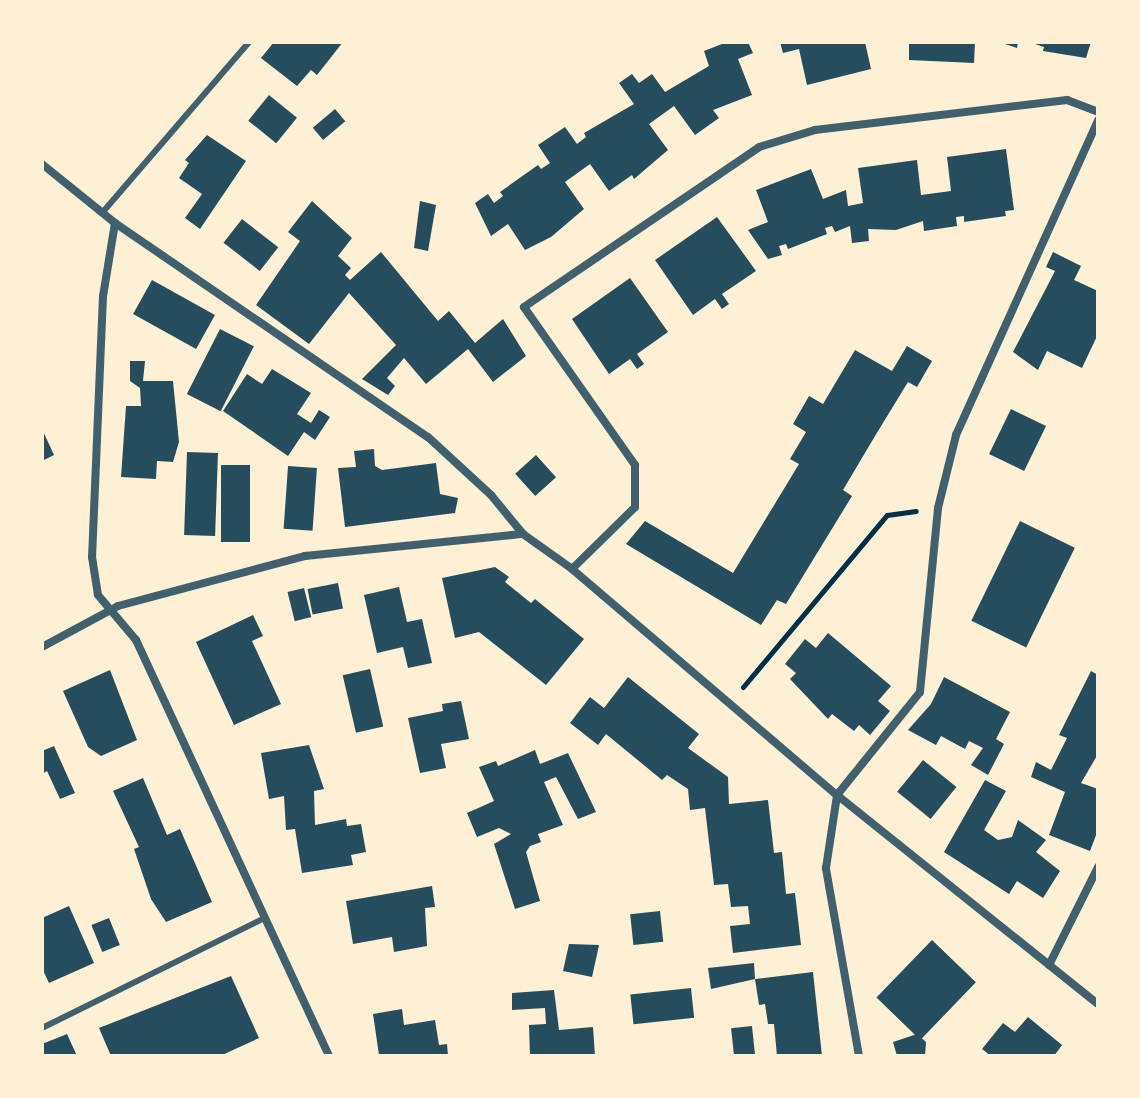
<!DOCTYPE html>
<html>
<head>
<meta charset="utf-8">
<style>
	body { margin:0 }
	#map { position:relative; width:1140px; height:1098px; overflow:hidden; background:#fdf0d5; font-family:Raleway,sans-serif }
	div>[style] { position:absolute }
	.building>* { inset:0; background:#264d5e; transform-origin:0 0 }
	.path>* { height:5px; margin:-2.5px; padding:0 2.5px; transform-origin:2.5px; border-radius:2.5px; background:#003049 }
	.service>* { height:6px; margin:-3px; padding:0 3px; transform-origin:3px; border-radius:3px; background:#3f606c }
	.minor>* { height:8px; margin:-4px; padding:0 4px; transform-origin:4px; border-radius:4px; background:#3f606c }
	span { translate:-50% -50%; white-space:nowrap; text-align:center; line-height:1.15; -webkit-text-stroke:8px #fdf0d5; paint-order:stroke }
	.frame { position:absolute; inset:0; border:44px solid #fdf0d5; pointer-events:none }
</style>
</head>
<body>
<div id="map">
	<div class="building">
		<i style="clip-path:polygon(274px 42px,343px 42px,317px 75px,311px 70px,297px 86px,261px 58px)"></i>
		<i style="clip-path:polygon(727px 42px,748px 42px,753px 53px,738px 59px,752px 95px,713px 110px,719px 118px,695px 135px,674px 106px,649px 124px,668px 150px,634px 179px,632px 175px,609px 191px,590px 164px,565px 182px,584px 209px,551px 237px,525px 250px,508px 224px,491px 236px,475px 203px,488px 194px,494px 203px,503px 196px,500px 192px,538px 165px,541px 169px,550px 163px,538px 145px,565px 127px,577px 144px,586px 137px,584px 133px,634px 104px,619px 83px,632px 74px,639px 83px,652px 74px,665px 92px,709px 66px,704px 51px)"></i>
		<i style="clip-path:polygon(780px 42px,865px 42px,871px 69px,807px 85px,799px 49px,783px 53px)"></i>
		<i style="clip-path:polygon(909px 42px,975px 42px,974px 63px,909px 60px)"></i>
		<i style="clip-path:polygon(999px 42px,1018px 42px,1017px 48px)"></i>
		<i style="clip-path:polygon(1029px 42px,1091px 42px,1086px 58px,1043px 51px,1044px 47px)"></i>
		<i style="left:269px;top:95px;width:36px;height:33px;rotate:39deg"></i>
		<i style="left:335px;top:109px;width:16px;height:29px;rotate:50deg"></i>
		<i style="clip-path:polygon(207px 135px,246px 161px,200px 229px,185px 218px,202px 194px,179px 178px,189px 163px,185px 160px)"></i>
		<i style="clip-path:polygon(1006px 149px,1014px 210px,1005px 211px,1006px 216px,964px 222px,964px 216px,956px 217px,957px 226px,924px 231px,923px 221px,896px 230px,868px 229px,869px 241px,852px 243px,850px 226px,835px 232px,832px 226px,825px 228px,827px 234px,788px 249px,786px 244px,779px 246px,782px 255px,768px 259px,748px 230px,768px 222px,756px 190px,811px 169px,823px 199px,846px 190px,848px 206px,863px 203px,858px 168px,917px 160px,921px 195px,951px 191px,947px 157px)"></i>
		<i style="clip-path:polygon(312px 201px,352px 238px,338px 256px,351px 268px,345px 275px,350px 280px,381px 252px,438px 321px,449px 311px,475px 343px,503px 319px,526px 356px,493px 382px,468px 349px,426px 384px,404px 358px,387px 378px,395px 386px,388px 395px,362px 379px,396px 345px,349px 293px,309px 344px,256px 305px,300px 241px,288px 232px)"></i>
		<i style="clip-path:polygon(420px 201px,436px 205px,428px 251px,414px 248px)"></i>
		<i style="clip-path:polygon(717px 217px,756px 271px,722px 294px,729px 304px,722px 309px,715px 299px,693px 315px,655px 260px)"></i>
		<i style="left:242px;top:219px;width:46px;height:30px;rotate:38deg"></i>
		<i style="clip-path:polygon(1053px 252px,1081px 266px,1074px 280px,1098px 291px,1098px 334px,1082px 368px,1047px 351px,1038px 370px,1013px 352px,1055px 271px,1046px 267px)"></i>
		<i style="clip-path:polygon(630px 278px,668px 332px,637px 354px,644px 364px,637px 369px,630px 359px,609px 374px,572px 319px)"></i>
		<i style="left:152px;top:280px;width:72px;height:39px;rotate:29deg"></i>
		<i style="left:220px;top:329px;width:38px;height:73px;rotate:27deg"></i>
		<i style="clip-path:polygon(907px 346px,932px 361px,917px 387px,908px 382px,875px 436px,843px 490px,852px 496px,786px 604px,777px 600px,761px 625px,626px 544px,645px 521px,733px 573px,799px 464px,790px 459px,806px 432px,793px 424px,809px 396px,823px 404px,855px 350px,892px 371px)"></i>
		<i style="clip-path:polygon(130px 361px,145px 361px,143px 381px,173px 381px,179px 442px,173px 462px,157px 461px,156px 479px,121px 477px,126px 406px,141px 406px,140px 388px,130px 381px)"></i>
		<i style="clip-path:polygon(272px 369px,311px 393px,297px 414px,311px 423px,319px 410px,330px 417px,315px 440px,304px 432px,288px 456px,223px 411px,247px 374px,262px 384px)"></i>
		<i style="left:1011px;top:409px;width:39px;height:50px;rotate:26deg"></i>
		<i style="clip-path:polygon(42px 429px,54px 455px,42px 461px)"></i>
		<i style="clip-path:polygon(374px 449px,375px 466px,382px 470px,436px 463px,440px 494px,458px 498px,455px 513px,345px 527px,338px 468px,356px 467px,354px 451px)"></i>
		<i style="left:187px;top:452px;width:31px;height:83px;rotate:2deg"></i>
		<i style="left:536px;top:455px;width:30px;height:28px;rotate:48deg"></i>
		<i style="left:221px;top:465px;width:29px;height:77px"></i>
		<i style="left:288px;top:466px;width:29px;height:63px;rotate:4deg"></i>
		<i style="left:1020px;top:521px;width:61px;height:111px;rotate:26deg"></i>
		<i style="clip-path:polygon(495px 567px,509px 577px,505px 582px,531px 603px,535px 599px,584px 639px,546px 685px,479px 632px,455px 638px,442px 578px)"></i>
		<i style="left:338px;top:583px;width:26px;height:31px;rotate:79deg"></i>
		<i style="clip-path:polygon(399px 587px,407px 622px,422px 619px,432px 663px,408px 668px,403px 647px,377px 653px,364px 595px)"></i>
		<i style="left:304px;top:588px;width:30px;height:17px;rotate:76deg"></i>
		<i style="clip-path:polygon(253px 615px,263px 636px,252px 641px,281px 704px,234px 725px,196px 642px)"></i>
		<i style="clip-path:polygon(828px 633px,891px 686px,878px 701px,890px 711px,870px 735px,859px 725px,854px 731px,832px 714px,828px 719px,790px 679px,796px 673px,785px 664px,805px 639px,816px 648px)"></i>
		<i style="left:370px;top:669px;width:59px;height:28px;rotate:77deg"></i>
		<i style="clip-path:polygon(110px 670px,137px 740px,101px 756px,88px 747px,63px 691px)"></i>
		<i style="clip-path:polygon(1091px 671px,1098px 675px,1098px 754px,1081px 783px,1098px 789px,1098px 830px,1090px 851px,1049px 835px,1065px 792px,1031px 777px,1036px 762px,1051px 770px,1067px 738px,1059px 735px)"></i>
		<i style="clip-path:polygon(628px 677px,699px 734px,688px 748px,728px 777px,729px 804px,768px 800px,774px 853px,782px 852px,786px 894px,795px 893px,801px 945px,733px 953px,730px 926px,750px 924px,748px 906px,731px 907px,728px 884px,714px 885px,705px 808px,690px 810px,688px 789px,667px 775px,662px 780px,606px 734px,598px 745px,570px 723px,590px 697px,604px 708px)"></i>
		<i style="clip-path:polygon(944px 677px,1010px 712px,996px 739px,1004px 744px,988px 775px,971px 765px,983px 748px,969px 741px,965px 749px,941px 736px,936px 745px,908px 730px,931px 704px)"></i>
		<i style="clip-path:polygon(461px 701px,469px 739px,441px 744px,446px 768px,420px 773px,408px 718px,443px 711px,442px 704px)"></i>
		<i style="clip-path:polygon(309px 745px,324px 789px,314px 791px,315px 825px,346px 819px,347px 826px,361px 824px,366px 852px,351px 855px,353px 865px,302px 873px,295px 829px,286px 830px,284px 796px,269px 799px,261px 753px)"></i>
		<i style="clip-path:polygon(54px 746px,75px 793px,60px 799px,47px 771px,42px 774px,42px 751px)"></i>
		<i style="clip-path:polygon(535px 750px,540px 764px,568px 753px,596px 812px,578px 819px,556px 777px,544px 782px,563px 825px,538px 834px,541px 842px,530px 846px,526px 852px,540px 901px,515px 909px,494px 844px,511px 834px,499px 828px,477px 837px,467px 813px,494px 801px,479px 767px,496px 761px,498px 766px)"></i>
		<i style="left:923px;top:760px;width:43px;height:41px;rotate:39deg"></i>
		<i style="clip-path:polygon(143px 778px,167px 835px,180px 829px,212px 902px,166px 922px,151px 899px,134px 849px,139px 847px,113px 791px)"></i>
		<i style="clip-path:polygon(985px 780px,1006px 791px,984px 830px,998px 840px,1012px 837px,1018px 820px,1046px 840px,1036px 852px,1060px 871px,1043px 898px,1017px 881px,1009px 894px,944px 852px)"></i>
		<i style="clip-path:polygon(432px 886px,435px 907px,425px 908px,427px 946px,394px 952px,392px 937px,353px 944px,346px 901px)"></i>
		<i style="clip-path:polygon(69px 906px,94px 963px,49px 983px,42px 968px,42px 918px)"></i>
		<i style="left:660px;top:911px;width:31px;height:30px;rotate:84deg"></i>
		<i style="left:109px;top:918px;width:29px;height:19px;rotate:68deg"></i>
		<i style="left:932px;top:940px;width:61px;height:80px;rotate:44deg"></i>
		<i style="clip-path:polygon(569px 944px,599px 945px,592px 977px,563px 971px)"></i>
		<i style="clip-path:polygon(754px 963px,755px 979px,813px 972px,822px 1056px,777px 1056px,774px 1024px,768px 1024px,765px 1004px,759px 1005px,755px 979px,711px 989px,708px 968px)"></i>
		<i style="clip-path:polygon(231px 976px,259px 1038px,220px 1056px,111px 1056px,99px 1028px)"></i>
		<i style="left:691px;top:988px;width:30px;height:61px;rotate:84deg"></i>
		<i style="clip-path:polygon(554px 990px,559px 1030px,593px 1027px,595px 1056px,530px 1056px,529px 1025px,546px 1024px,545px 1008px,512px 1010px,512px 993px)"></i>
		<i style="clip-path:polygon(402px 1009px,404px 1025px,435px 1020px,439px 1045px,447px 1044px,448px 1056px,379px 1055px,373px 1014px)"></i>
		<i style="clip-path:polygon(1028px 1017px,1062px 1045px,1054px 1056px,991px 1056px,982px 1049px,1003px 1023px,1015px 1032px)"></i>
		<i style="left:752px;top:1026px;width:30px;height:21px;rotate:84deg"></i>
		<i style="clip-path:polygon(67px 1034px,77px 1056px,42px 1056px,42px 1044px)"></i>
		<i style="clip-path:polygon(917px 1034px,926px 1042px,925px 1056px,897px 1056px,893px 1042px)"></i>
	</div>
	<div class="path">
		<i style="left:743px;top:687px;width:224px;rotate:-50.1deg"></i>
		<i style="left:887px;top:515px;width:29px;rotate:-8deg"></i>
	</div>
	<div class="service">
		<i style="left:102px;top:213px;width:225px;rotate:-49.3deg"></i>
		<i style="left:42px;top:1028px;width:249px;rotate:-26.3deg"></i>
	</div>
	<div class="minor">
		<i style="left:42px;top:164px;width:94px;rotate:38.9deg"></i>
		<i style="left:115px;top:223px;width:379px;rotate:34.4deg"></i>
		<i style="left:428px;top:437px;width:86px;rotate:42.6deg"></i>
		<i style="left:491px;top:495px;width:50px;rotate:50.6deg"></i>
		<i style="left:523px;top:534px;width:60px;rotate:35.5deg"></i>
		<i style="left:572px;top:569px;width:348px;rotate:40.5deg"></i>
		<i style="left:837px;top:795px;width:334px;rotate:38.7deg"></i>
		<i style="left:115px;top:223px;width:74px;rotate:99.3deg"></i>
		<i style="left:103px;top:296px;width:261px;rotate:92.4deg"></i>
		<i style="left:92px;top:557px;width:38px;rotate:81deg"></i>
		<i style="left:98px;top:595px;width:59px;rotate:49.8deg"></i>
		<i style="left:136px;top:640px;width:459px;rotate:65.1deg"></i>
		<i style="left:572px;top:569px;width:88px;rotate:-44.5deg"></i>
		<i style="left:635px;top:507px;width:42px;rotate:-90deg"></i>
		<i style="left:635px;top:465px;width:193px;rotate:-125.1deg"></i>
		<i style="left:524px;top:307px;width:284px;rotate:-34.2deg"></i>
		<i style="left:759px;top:147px;width:59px;rotate:-16.9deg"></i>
		<i style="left:815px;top:130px;width:254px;rotate:-6.8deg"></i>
		<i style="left:1067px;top:100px;width:33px;rotate:21deg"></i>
		<i style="left:42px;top:647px;width:86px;rotate:-28.3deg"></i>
		<i style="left:118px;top:606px;width:194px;rotate:-15deg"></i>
		<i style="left:305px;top:556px;width:219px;rotate:-5.8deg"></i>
		<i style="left:1049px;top:965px;width:110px;rotate:-63.4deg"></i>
		<i style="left:859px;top:1056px;width:191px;rotate:-100deg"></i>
		<i style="left:826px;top:868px;width:74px;rotate:-81.4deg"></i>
		<i style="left:837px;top:795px;width:132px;rotate:-51.1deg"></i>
		<i style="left:920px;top:692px;width:185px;rotate:-84.4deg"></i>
		<i style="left:938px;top:508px;width:75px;rotate:-76.1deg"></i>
		<i style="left:956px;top:435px;width:346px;rotate:-65.7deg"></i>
	</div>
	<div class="frame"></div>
</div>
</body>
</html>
